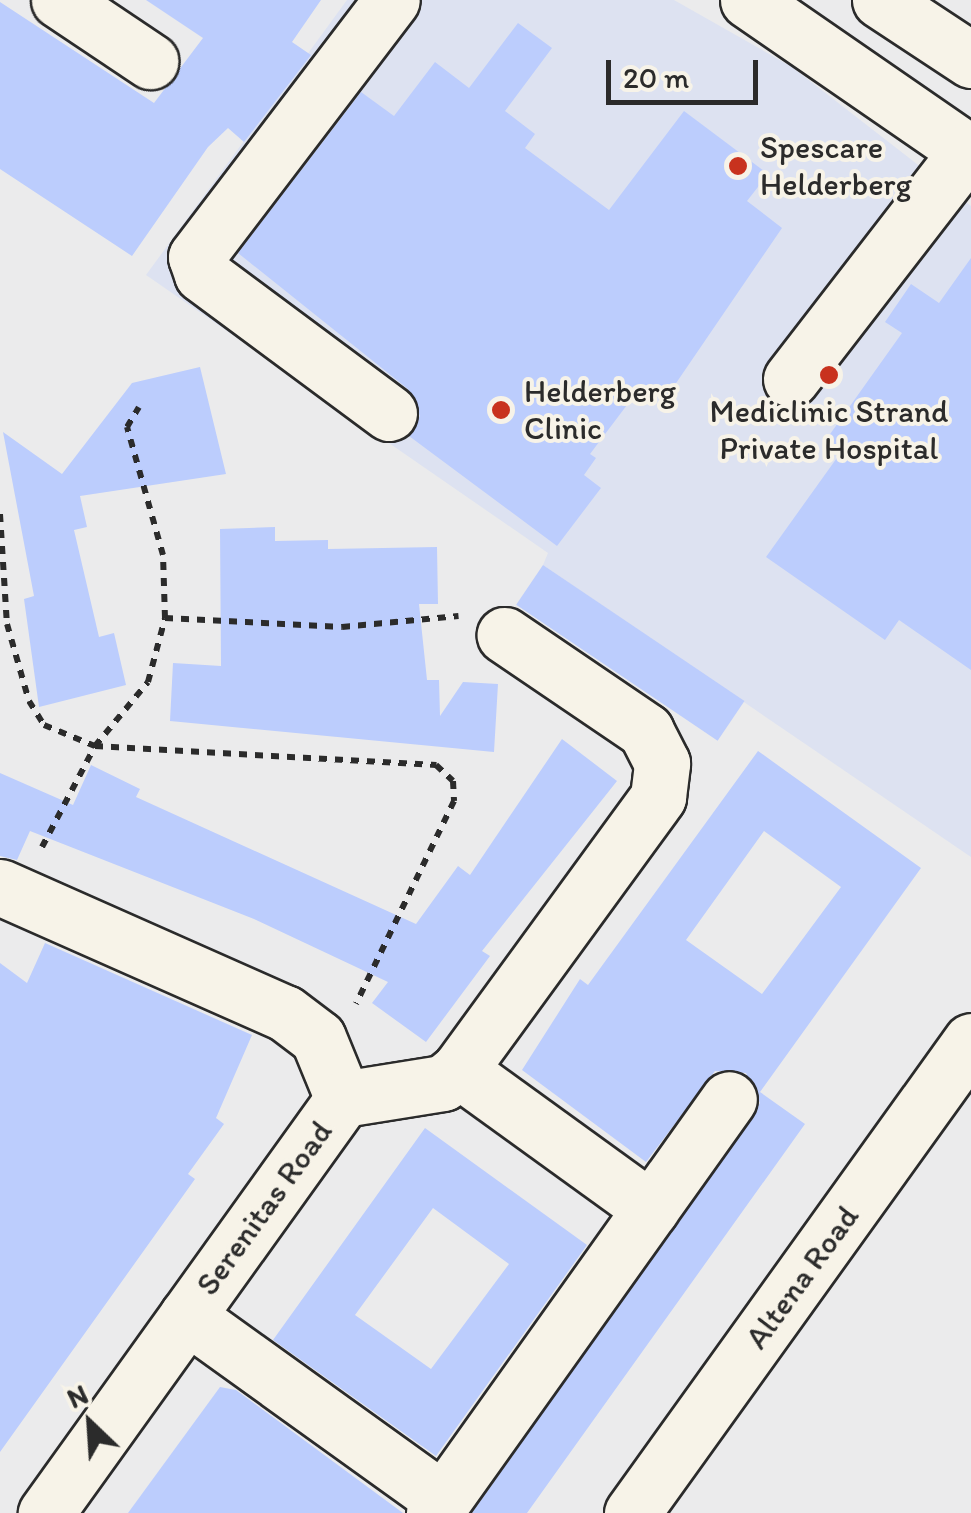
<!DOCTYPE html>
<html>
<head>
<meta charset="utf-8">
<style>
	body { margin:0 }
	#map { position:relative; width:971px; height:1513px; overflow:hidden; background:#ebebec; font-family:Itim,sans-serif }
	div>[style] { position:absolute }
	.built>* { inset:0; background:#dde2f1 }
	.building>* { inset:0; background:#bccdfd; transform-origin:0 0 }
	.path>* { height:6px; margin-top:-3px; transform-origin:0; background:repeating-linear-gradient(90deg,#2b2b2b 0 8px,transparent 0 16px) }
	.roads { filter:drop-shadow(2px 0 #2b2b2b) drop-shadow(-2px 0 #2b2b2b) drop-shadow(0 2px #2b2b2b) drop-shadow(0 -2px #2b2b2b) }
	.minor>* { height:55px; margin:-27.5px; padding:0 27.5px; transform-origin:27.5px; border-radius:27.5px; background:#f7f3e8 }
	.dots>* { width:28px; height:28px; translate:-50% -50%; box-sizing:border-box; border:5px solid #f7f3e8; border-radius:50% }
	span { translate:-50% -50%; white-space:nowrap; text-align:center; line-height:1.15; -webkit-text-stroke:8px #f7f3e8; paint-order:stroke }
	.poi-label { font-size:32px; color:#2b2b2b }
	.left { translate:0 -50%; text-align:left }
	.street-label { font-size:32px; color:#2b2b2b }
	.north { position:absolute; left:40px; top:1373px; width:100px; height:100px; -webkit-text-stroke:8px #f7f3e8; paint-order:stroke; rotate:335deg; font-size:28px; font-weight:700; line-height:40px; text-align:center; color:#2b2b2b }
	.north::after { content:''; display:block; margin:auto; width:35px; height:45px; background:#2b2b2b; clip-path:polygon(50% 0,100% 100%,50% 72%,0 100%) }
	.scale { position:absolute; left:606px; top:60px; width:152px; height:45px; box-sizing:border-box; border:5px solid #2b2b2b; border-top:0; padding-left:12px; font-size:30px; line-height:35px; white-space:nowrap; color:#2b2b2b; -webkit-text-stroke:8px #f7f3e8; paint-order:stroke }
</style>
</head>
<body>
<div id="map">
	<div class="built">
		<i style="clip-path:polygon(347px 0,674px 0,792px 67px,971px 206px,971px 857px,543px 565px,548px 553px,146px 275px)"></i>
	</div>
	<div class="building">
		<i style="clip-path:polygon(146px 0,321px 0,292px 42px,311px 55px,244px 142px,228px 128px,208px 147px,132px 256px,0 169px,0 2px,154px 103px,203px 38px)"></i>
		<i style="clip-path:polygon(518px 23px,552px 48px,505px 111px,535px 134px,525px 148px,609px 210px,684px 111px,768px 174px,747px 201px,782px 228px,670px 392px,633px 397px,590px 454px,596px 458px,584px 475px,601px 488px,557px 546px,409px 436px,420px 416px,408px 389px,238px 253px,361px 92px,394px 116px,435px 62px,469px 88px)"></i>
		<i style="clip-path:polygon(971px 258px,971px 670px,899px 620px,885px 640px,766px 557px,839px 455px,823px 444px,902px 333px,885px 322px,911px 284px,939px 303px)"></i>
		<i style="clip-path:polygon(200px 367px,226px 474px,80px 496px,87px 527px,74px 530px,99px 637px,114px 633px,126px 685px,39px 707px,24px 599px,34px 596px,3px 432px,62px 474px,132px 383px)"></i>
		<i style="clip-path:polygon(275px 527px,275px 541px,328px 540px,328px 549px,437px 547px,438px 604px,419px 604px,427px 680px,439px 680px,440px 716px,463px 682px,498px 684px,494px 752px,170px 721px,173px 663px,221px 666px,220px 529px)"></i>
		<i style="left:543px;top:565px;width:243px;height:48px;rotate:34deg"></i>
		<i style="clip-path:polygon(562px 739px,617px 781px,482px 951px,490px 956px,426px 1042px,372px 1003px,388px 982px,254px 919px,30px 831px,17px 860px,0 856px,0 773px,73px 805px,91px 765px,140px 789px,136px 797px,416px 924px,458px 866px,470px 875px)"></i>
		<i style="clip-path:polygon(evenodd,758px 751px,921px 868px,760px 1092px,805px 1124px,527px 1513px,472px 1513px,760px 1103px,746px 1073px,715px 1071px,646px 1162px,522px 1070px,580px 979px,588px 985px,758px 751px,764px 831px,841px 887px,762px 994px,686px 940px,764px 831px)"></i>
		<i style="clip-path:polygon(45px 943px,252px 1035px,216px 1118px,224px 1124px,188px 1174px,195px 1179px,0 1452px,0 963px,27px 983px)"></i>
		<i style="clip-path:polygon(evenodd,425px 1128px,587px 1245px,436px 1456px,273px 1340px,425px 1128px,433px 1208px,509px 1264px,431px 1369px,355px 1315px,433px 1208px)"></i>
		<i style="clip-path:polygon(220px 1387px,236px 1390px,403px 1513px,128px 1513px)"></i>
	</div>
	<div class="path">
		<i style="left:0;top:514px;width:110px;rotate:86.4deg"></i>
		<i style="left:7px;top:624px;width:80px;rotate:74.1deg"></i>
		<i style="left:29px;top:701px;width:28px;rotate:58deg"></i>
		<i style="left:44px;top:725px;width:55px;rotate:22.4deg"></i>
		<i style="left:95px;top:746px;width:83px;rotate:-50.4deg"></i>
		<i style="left:148px;top:682px;width:66px;rotate:-75.1deg"></i>
		<i style="left:165px;top:618px;width:63px;rotate:-91.8deg"></i>
		<i style="left:163px;top:555px;width:133px;rotate:-105.7deg"></i>
		<i style="left:127px;top:427px;width:23px;rotate:-59deg"></i>
		<i style="left:165px;top:618px;width:177px;rotate:2.9deg"></i>
		<i style="left:342px;top:627px;width:117px;rotate:-5.4deg"></i>
		<i style="left:42px;top:847px;width:114px;rotate:-62.3deg"></i>
		<i style="left:95px;top:746px;width:342px;rotate:3.2deg"></i>
		<i style="left:436px;top:765px;width:23px;rotate:43deg"></i>
		<i style="left:453px;top:781px;width:20px;rotate:87deg"></i>
		<i style="left:454px;top:801px;width:225px;rotate:115.8deg"></i>
	</div>
	<div class="roads">
		<div class="minor">
			<i style="left:59px;top:0;width:110px;rotate:33.8deg"></i>
			<i style="left:748px;top:0;width:271px;rotate:34.6deg"></i>
			<i style="left:880px;top:0;width:109px;rotate:33.4deg"></i>
			<i style="left:791px;top:379px;width:288px;rotate:-52.3deg"></i>
			<i style="left:389px;top:413px;width:233px;rotate:-143.4deg"></i>
			<i style="left:202px;top:274px;width:18px;rotate:-109deg"></i>
			<i style="left:196px;top:257px;width:323px;rotate:-52.7deg"></i>
			<i style="left:0;top:887px;width:312px;rotate:23.9deg"></i>
			<i style="left:285px;top:1013px;width:41px;rotate:37.1deg"></i>
			<i style="left:318px;top:1038px;width:66px;rotate:67.7deg"></i>
			<i style="left:343px;top:1099px;width:510px;rotate:125.66deg"></i>
			<i style="left:459px;top:1070px;width:237px;rotate:35.9deg"></i>
			<i style="left:343px;top:1099px;width:101px;rotate:-9.1deg"></i>
			<i style="left:443px;top:1083px;width:21px;rotate:-39deg"></i>
			<i style="left:459px;top:1070px;width:338px;rotate:-53.9deg"></i>
			<i style="left:658px;top:797px;width:34px;rotate:-83deg"></i>
			<i style="left:662px;top:763px;width:36px;rotate:-117deg"></i>
			<i style="left:646px;top:731px;width:171px;rotate:-145.8deg"></i>
			<i style="left:187px;top:1316px;width:315px;rotate:35.7deg"></i>
			<i style="left:434px;top:1513px;width:508px;rotate:-54.53deg"></i>
			<i style="left:632px;top:1513px;width:581px;rotate:-54.31deg"></i>
		</div>
	</div>
	<div class="dots">
		<i style="left:738px;top:166px;background:#c8321e"></i>
		<i style="left:829px;top:375px;background:#c8321e"></i>
		<i style="left:501px;top:410px;background:#c8321e"></i>
	</div>
	<div class="poi-label">
		<span class="left" style="left:760px;top:166px">Spescare<br>Helderberg</span>
		<span class="left" style="left:524px;top:410px">Helderberg<br>Clinic</span>
		<span style="left:829px;top:430px">Mediclinic Strand<br>Private Hospital</span>
	</div>
	<div class="street-label">
		<span style="left:264px;top:1208px;rotate:-54deg">Serenitas Road</span>
		<span style="left:802px;top:1277px;rotate:-54deg">Altena Road</span>
	</div>
	<div class="north">N</div>
	<div class="scale">20 m</div>
</div>
</body>
</html>
